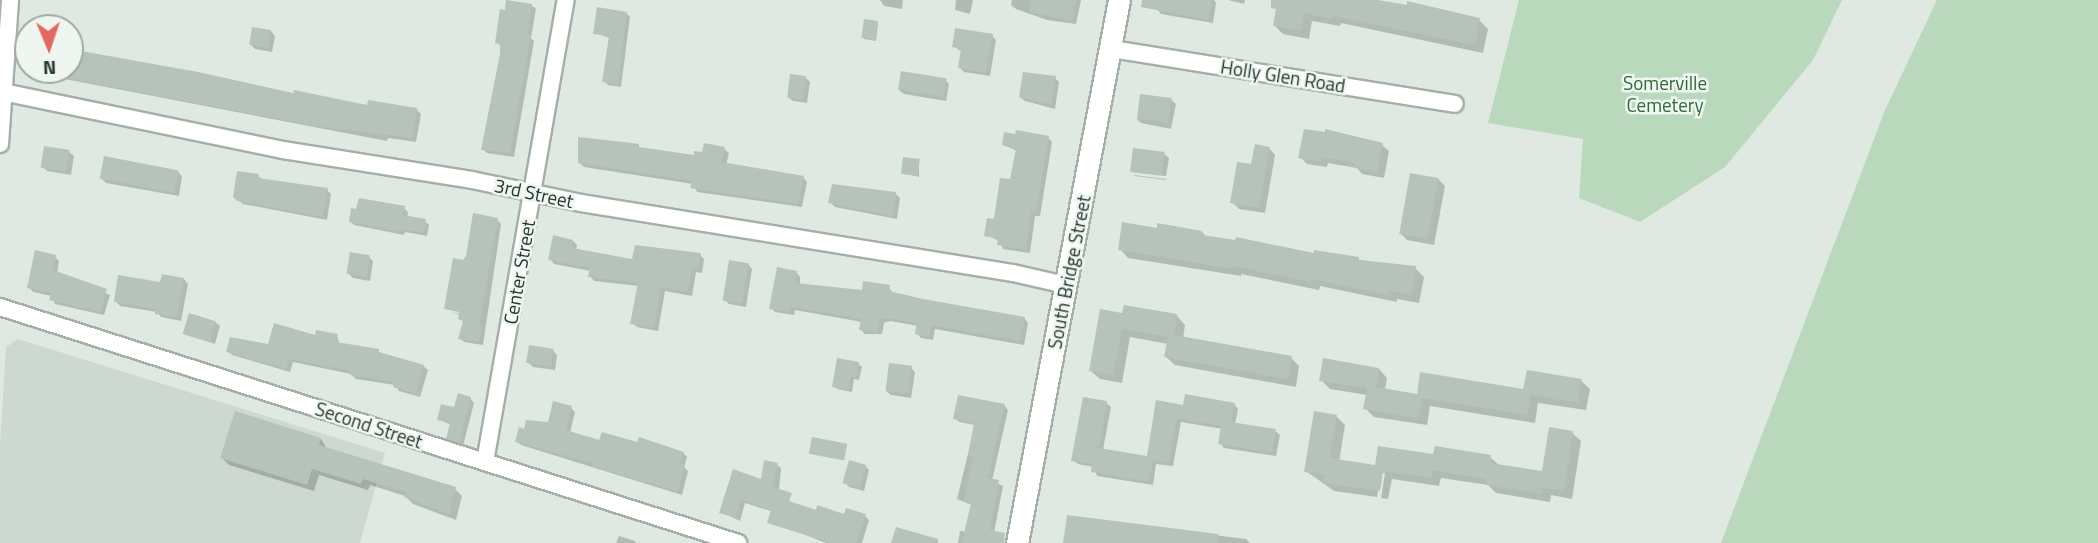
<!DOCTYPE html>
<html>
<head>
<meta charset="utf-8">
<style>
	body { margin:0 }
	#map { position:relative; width:2098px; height:543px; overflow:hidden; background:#dfe9e2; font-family:"Titillium Web",sans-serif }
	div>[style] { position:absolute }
	.built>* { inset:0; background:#cdd8d1 }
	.green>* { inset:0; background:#bad8bc }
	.shadow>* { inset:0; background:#0003 }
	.building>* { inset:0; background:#b5c3bb; transform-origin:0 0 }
	.roads { filter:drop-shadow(2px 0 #a3b0a8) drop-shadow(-2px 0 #a3b0a8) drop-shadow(0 2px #a3b0a8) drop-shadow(0 -2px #a3b0a8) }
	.street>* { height:16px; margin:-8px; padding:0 8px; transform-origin:8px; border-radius:8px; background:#fff }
	.secondary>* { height:21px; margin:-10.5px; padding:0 10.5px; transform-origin:10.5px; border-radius:10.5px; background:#fff }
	span { translate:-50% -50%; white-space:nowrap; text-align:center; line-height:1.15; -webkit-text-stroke:5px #eff6f1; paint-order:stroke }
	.street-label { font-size:19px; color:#22372d }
	.park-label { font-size:19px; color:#306a3b }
	.north { position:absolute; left:14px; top:14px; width:70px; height:70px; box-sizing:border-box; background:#eff6f1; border:2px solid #9daaa3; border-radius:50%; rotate:178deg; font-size:19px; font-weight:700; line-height:28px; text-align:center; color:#22372d }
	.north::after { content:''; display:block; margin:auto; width:24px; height:32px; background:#e46862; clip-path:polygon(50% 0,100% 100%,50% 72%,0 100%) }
</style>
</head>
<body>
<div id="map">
	<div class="built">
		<i style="clip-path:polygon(18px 339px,385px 453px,360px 543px,0 543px,0 447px,6px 347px)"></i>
	</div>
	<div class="green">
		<i style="clip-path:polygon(1519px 0,1842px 0,1813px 60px,1725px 167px,1640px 222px,1579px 198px,1583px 139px,1488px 123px)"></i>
		<i style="clip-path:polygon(1937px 0,2098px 0,2098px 543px,1721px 543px,1885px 110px)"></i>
	</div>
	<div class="shadow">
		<i style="clip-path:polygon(880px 0,903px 0,902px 9px,884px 6px)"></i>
		<i style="clip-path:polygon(956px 0,973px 0,970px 14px,955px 10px)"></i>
		<i style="clip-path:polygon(1012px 0,1081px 0,1076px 24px,1047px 20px,1016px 9px,1011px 5px)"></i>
		<i style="clip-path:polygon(1159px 0,1214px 0,1216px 3px,1213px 23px,1161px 14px,1157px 9px)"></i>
		<i style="clip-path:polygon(1228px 0,1245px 0,1244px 4px)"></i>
		<i style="clip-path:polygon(1300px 0,1375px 0,1479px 20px,1488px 29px,1483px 53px,1341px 23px,1340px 26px,1312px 21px,1309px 39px,1283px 34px,1275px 26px)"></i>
		<i style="clip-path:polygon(531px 5px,536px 9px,531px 38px,534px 41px,514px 157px,487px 153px,483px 149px,501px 54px,501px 47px,497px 42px)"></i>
		<i style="clip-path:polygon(626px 13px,630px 17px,621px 87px,608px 85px,604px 81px,610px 38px,595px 33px)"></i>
		<i style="clip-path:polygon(878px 23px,876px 41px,864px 39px,863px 37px)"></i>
		<i style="clip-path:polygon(271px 31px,275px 36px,272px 52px,255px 49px,251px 45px)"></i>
		<i style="clip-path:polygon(992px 36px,996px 40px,990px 76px,964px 72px,960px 68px,962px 52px,954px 46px)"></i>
		<i style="clip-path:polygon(70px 47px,78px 52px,295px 95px,368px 107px,416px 109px,421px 114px,416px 142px,388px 138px,387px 141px,49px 76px,48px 79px,31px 78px,27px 73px,28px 58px,28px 70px,70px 70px)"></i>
		<i style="clip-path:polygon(806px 78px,810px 82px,807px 103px,793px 101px,788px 97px)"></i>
		<i style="clip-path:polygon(1055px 78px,1059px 82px,1055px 109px,1025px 101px,1020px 97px)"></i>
		<i style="clip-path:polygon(945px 80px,949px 84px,946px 101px,904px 94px,899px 90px)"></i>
		<i style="clip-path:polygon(1171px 100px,1176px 104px,1171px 129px,1141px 123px,1137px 119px)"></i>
		<i style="clip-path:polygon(1305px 131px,1361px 138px,1365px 142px,1382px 145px,1389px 151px,1384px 178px,1362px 174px,1357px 168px,1328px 163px,1327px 167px,1307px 164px,1300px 157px)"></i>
		<i style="clip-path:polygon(1048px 138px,1052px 142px,1040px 216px,1035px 216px,1030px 253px,1003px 249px,1000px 241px,986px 235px,1012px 181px,1017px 151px,1004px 145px)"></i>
		<i style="clip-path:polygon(638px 146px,642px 149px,695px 157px,724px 149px,729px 153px,726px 165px,803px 177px,807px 182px,802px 207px,697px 192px,693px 184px,584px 167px,580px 163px)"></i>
		<i style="clip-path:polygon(1269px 148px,1275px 155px,1265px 213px,1239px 209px,1232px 202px)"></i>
		<i style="clip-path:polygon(69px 152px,74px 156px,71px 175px,47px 171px,43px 167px)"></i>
		<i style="clip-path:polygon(1164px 154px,1169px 158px,1166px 176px,1131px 172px)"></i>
		<i style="clip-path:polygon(919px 161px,919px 177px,903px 173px)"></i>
		<i style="clip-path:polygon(178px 172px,182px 176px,179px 196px,106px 183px,102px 179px)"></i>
		<i style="clip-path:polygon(1134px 175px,1166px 179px,1166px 180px,1135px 176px)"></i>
		<i style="clip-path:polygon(258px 176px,263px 180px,327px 190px,331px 194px,327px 220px,243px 204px,235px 197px)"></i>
		<i style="clip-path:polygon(1438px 179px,1445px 186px,1434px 245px,1407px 240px,1401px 234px)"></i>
		<i style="clip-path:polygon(896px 194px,900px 198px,897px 219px,835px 207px,830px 202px)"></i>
		<i style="clip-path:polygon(404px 208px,408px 212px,407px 218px,425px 221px,429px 225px,427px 236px,405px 232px,404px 235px,354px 225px,351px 222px)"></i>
		<i style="clip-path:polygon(497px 220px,501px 224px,483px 345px,464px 342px,460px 338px,464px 323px,461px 315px,449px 312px,468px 315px,468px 312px,446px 309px,463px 262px)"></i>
		<i style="clip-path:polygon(1158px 230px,1202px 232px,1207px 238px,1415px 268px,1424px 277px,1419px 303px,1397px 299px,1397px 302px,1320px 286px,1319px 290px,1241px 274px,1241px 276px,1128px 258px,1120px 249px)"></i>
		<i style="clip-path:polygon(573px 241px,577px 245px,576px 250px,634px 261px,700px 255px,704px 259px,702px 273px,696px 272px,692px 296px,665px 291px,658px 331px,637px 327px,632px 323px,639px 286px,594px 281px,590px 276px,591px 271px,554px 264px,550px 259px)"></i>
		<i style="clip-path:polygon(55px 257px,59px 261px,57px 273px,110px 295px,104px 315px,55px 304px,52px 296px,33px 292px,29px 287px)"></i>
		<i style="clip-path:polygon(369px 257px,373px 261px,370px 281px,353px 278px,349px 274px)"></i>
		<i style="clip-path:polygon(730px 262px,748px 264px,752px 269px,746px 307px,729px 304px,725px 300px)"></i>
		<i style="clip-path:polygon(796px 272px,800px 277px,800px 285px,863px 292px,889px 287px,893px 294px,1024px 318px,1028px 323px,1024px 345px,935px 329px,933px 340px,921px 338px,917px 333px,918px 326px,890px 321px,884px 323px,882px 334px,865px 334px,861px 330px,862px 322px,795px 310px,794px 315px,775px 312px,771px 308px)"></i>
		<i style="clip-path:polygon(184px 279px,188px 284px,181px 321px,161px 317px,157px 312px,120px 306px,116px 301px)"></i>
		<i style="clip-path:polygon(1124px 315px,1177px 316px,1185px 325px,1183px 339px,1291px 358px,1299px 366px,1296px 387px,1175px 365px,1166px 357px,1168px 344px,1130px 337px,1122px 383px,1100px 379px,1091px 371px)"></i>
		<i style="clip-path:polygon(215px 322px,220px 326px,215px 344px,185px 333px)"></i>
		<i style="clip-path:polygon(337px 336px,340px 345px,378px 351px,383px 355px,423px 366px,428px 370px,420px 397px,399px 391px,395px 385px,356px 379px,351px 374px,293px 362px,290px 372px,232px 355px,228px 351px)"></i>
		<i style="clip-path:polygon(553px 351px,557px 355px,555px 370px,533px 367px,528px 362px)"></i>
		<i style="clip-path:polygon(858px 364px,862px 367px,859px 380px,854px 379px,852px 392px,837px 389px,834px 386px)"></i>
		<i style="clip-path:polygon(911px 368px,915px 372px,911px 398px,891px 395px,886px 391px)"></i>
		<i style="clip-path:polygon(1379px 369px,1387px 378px,1385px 390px,1418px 396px,1525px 391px,1581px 381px,1590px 389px,1586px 410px,1538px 403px,1535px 423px,1430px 406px,1427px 425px,1374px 417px,1365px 408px,1367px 395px,1330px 389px,1321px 380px)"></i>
		<i style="clip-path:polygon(470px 398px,474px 403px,463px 446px,448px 438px,451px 425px,439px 419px)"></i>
		<i style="clip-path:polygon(1106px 403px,1111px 407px,1103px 450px,1148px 458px,1184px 407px,1234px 404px,1238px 409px,1235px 424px,1275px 431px,1280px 435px,1276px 456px,1224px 448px,1220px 443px,1223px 429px,1181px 422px,1173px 466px,1156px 464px,1153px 485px,1097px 476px,1094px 467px,1078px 464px,1073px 460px)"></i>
		<i style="clip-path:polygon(1004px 405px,1008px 410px,992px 481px,1003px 486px,994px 533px,999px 543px,958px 543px,960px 531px,967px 532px,972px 505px,957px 499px,975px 425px,959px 422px,955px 418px)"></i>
		<i style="clip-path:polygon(571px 408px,575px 412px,570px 433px,600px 442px,683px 453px,687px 457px,684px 467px,688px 471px,682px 495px,521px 445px,517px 441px,525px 431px,549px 424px)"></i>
		<i style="clip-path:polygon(1336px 416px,1345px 425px,1339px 462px,1377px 467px,1435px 456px,1490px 457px,1500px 466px,1544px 473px,1572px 433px,1581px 441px,1572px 499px,1551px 495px,1550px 502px,1496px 493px,1488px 485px,1441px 478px,1439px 486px,1392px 479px,1388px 499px,1381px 498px,1385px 473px,1381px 473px,1377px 497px,1334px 491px,1306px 471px)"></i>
		<i style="clip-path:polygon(321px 439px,327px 449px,455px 489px,462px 496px,456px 520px,413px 504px,405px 496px,370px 485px,368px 490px,319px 475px,314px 491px,229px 465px,222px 458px)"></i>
		<i style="clip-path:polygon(777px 465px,781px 468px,777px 513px,745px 503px,740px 521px,721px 512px,762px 481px)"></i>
		<i style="clip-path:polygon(865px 466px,869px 470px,864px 491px,849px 487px,845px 483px)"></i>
		<i style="clip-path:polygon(817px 512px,865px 516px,869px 520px,862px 543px,826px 543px,788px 528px)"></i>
		<i style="clip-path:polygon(1068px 517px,1246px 539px,1250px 543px,1065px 543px)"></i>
		<i style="clip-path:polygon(619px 536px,635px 541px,636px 543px,616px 543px)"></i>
	</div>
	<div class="building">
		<i style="clip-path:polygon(506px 0,532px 4px,528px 35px,531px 35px,510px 153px,481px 150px,500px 54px,500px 44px,495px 43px,500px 9px,505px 10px)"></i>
		<i style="clip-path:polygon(1031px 0,1076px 0,1072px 21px,1029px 12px)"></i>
		<i style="clip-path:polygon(1142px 0,1212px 0,1209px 20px,1141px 7px)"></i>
		<i style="clip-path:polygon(1271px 0,1378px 0,1407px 5px,1407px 1px,1480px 18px,1475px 45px,1333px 16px,1332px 19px,1304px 13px,1301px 31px,1273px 26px,1276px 9px,1271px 8px)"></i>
		<i style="clip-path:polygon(597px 7px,627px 12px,618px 85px,602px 82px,609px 36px,593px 34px)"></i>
		<i style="left:864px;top:19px;width:14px;height:19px;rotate:8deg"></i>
		<i style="left:252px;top:27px;width:19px;height:18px;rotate:9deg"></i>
		<i style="clip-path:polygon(955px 28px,993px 34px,986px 73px,958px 68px,961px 49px,952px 47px)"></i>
		<i style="clip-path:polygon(70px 49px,198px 72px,293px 93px,294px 90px,367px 105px,368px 100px,417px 108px,412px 138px,321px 127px,70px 79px)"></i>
		<i style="left:901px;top:71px;width:46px;height:19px;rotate:9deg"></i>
		<i style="clip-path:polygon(1023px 72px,1056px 76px,1051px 105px,1019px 97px)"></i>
		<i style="left:790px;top:74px;width:16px;height:24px;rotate:7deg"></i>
		<i style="left:1140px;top:94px;width:32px;height:25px;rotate:7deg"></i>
		<i style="clip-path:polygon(1304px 129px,1325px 132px,1325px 129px,1383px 143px,1377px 172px,1354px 168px,1355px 163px,1322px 157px,1321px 162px,1298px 158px)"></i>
		<i style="clip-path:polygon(1016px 130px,1049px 136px,1036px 213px,1031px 212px,1026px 250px,997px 245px,998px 238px,984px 236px,987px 218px,994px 219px,1000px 178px,1010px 179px,1016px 149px,1002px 145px,1004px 132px,1015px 134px)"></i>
		<i style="clip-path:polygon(578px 137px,624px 142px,639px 144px,639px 147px,694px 155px,694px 151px,702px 152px,704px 143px,725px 147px,722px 162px,804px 176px,802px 189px,798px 204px,690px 188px,692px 181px,578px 163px)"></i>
		<i style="clip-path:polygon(1255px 144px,1270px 147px,1259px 208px,1230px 203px,1237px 162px,1251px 164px)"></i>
		<i style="left:44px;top:146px;width:26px;height:22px;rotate:9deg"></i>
		<i style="left:1133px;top:148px;width:32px;height:24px;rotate:7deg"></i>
		<i style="left:104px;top:156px;width:76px;height:23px;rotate:11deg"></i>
		<i style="left:903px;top:157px;width:17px;height:17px;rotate:7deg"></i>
		<i style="clip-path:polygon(237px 171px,259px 174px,258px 178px,328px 188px,323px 217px,237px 201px,233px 197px)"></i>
		<i style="left:1410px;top:173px;width:29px;height:62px;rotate:10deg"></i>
		<i style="clip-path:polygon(832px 184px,896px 192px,893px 216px,828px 203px)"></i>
		<i style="clip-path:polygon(359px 198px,405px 206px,403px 215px,426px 219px,424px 233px,401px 229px,401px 232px,349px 222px,351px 208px,356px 209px)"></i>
		<i style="clip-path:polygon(473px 213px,498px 218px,479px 326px,482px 327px,479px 341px,475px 342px,458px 339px,463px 321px,458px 319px,459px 312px,444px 309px,453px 258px,463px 260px,466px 256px)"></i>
		<i style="clip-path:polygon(1122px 222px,1157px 228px,1157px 223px,1202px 231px,1202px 235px,1235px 240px,1236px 237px,1314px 253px,1314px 250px,1359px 257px,1359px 260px,1416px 266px,1411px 295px,1389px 291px,1389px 295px,1312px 279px,1311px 282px,1233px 266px,1232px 269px,1118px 250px)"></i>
		<i style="clip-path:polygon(553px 235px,573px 240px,572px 248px,632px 259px,635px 245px,701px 253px,698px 270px,692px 269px,688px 292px,661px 288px,654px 328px,630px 324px,638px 283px,588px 277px,590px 268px,548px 260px)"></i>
		<i style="clip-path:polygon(35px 250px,56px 255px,53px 270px,107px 289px,100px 312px,49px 300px,51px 293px,27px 288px)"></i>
		<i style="left:350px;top:252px;width:20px;height:22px;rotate:9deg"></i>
		<i style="left:729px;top:260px;width:20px;height:41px;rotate:9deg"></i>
		<i style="clip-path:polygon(777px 267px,797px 271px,796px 283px,862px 290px,863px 281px,890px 285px,889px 291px,923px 299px,1025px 317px,1020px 341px,931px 325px,929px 337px,915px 334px,917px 323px,885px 318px,880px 319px,878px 331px,875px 333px,859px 330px,861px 319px,791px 307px,790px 312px,769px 309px)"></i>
		<i style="clip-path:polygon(162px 274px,184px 278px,177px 318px,155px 314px,155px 309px,114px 302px,118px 275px,160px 282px)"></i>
		<i style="clip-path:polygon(1124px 305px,1177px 314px,1174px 335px,1292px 356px,1288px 379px,1164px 357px,1168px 337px,1122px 329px,1113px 375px,1089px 371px,1100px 309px,1122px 313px)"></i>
		<i style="left:189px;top:313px;width:28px;height:22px;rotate:17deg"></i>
		<i style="clip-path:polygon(274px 323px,315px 335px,316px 330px,338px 334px,336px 342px,379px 349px,379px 352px,424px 365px,416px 394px,393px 387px,394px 382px,350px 375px,351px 371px,289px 359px,286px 369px,226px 352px,230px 337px,268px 344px)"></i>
		<i style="left:529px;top:345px;width:25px;height:18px;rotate:9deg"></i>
		<i style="clip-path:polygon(837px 358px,859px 362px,856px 378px,851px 377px,849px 390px,832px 387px)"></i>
		<i style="clip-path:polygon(1323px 358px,1379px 368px,1376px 387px,1417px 394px,1420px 372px,1523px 389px,1527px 370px,1582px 379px,1578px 403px,1530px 395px,1527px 415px,1422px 398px,1419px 418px,1363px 409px,1367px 388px,1319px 381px)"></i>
		<i style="left:889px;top:363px;width:23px;height:28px;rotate:7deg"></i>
		<i style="clip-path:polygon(458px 393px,471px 397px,459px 443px,446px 439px,450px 423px,437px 420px,441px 404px,454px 407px)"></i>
		<i style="clip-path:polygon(1185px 394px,1235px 403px,1231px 422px,1276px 429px,1272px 453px,1218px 444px,1221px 426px,1177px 419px,1169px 463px,1153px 460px,1149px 482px,1091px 472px,1092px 464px,1071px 461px,1083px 397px,1107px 401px,1099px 448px,1147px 456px,1156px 400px,1183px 405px)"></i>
		<i style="clip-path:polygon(958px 395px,1005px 404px,988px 478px,999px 480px,990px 530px,1005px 533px,1004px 543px,962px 543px,971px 503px,964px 501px,973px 457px,968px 456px,974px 423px,953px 419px)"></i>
		<i style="clip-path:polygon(553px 401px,572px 406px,566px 430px,599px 440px,602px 432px,637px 442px,639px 437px,684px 452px,680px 464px,685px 465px,678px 492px,592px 466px,592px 463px,515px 442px,519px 427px,524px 429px,526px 420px,548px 422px)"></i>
		<i style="clip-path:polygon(235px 411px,321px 438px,319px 445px,456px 487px,449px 514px,404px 497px,406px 492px,363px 479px,361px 484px,312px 469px,307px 485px,220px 458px)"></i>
		<i style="clip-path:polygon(1314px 411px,1337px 415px,1330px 458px,1375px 465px,1378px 446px,1433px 454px,1435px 446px,1491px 455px,1490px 463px,1542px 471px,1549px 427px,1573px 431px,1564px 491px,1543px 488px,1542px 494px,1485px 485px,1486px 479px,1432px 470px,1431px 478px,1383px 471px,1380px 491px,1324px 483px,1325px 475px,1304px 472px)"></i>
		<i style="left:812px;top:437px;width:36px;height:17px;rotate:11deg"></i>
		<i style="clip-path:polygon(764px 460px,778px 463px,773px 487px,792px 493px,789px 501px,816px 510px,817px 505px,844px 514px,846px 508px,866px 514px,856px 543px,831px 543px,767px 523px,771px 510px,741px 500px,736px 518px,719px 513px,733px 469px,761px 479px)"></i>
		<i style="left:849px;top:460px;width:18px;height:24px;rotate:16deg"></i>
		<i style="clip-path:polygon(1067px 515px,1218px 534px,1217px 543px,1063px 543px)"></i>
		<i style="clip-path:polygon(896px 527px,938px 539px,938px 543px,891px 543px)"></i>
	</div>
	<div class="roads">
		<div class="street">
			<i style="left:1112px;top:49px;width:347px;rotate:9.1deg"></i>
			<i style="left:3px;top:92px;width:286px;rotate:11.7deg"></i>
			<i style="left:283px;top:150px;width:191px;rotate:9deg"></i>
			<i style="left:472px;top:180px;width:111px;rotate:11.9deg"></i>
			<i style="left:581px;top:203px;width:438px;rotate:9.2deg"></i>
			<i style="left:1013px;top:273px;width:54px;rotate:12.8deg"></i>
			<i style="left:0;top:144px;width:144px;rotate:-86deg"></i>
			<i style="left:0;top:307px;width:775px;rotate:17.73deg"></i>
			<i style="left:485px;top:462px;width:469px;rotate:-80.1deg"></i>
		</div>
		<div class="secondary">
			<i style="left:1017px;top:543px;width:552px;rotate:-79.36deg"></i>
		</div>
	</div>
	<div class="street-label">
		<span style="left:1283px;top:76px;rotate:9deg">Holly Glen Road</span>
		<span style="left:534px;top:193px;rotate:12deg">3rd Street</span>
		<span style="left:519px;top:272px;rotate:-80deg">Center Street</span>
		<span style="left:1069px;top:272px;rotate:-79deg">South Bridge Street</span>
		<span style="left:369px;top:425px;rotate:18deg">Second Street</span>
	</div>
	<div class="park-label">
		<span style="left:1665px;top:94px">Somerville<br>Cemetery</span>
	</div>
	<div class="north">N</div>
</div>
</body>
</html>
